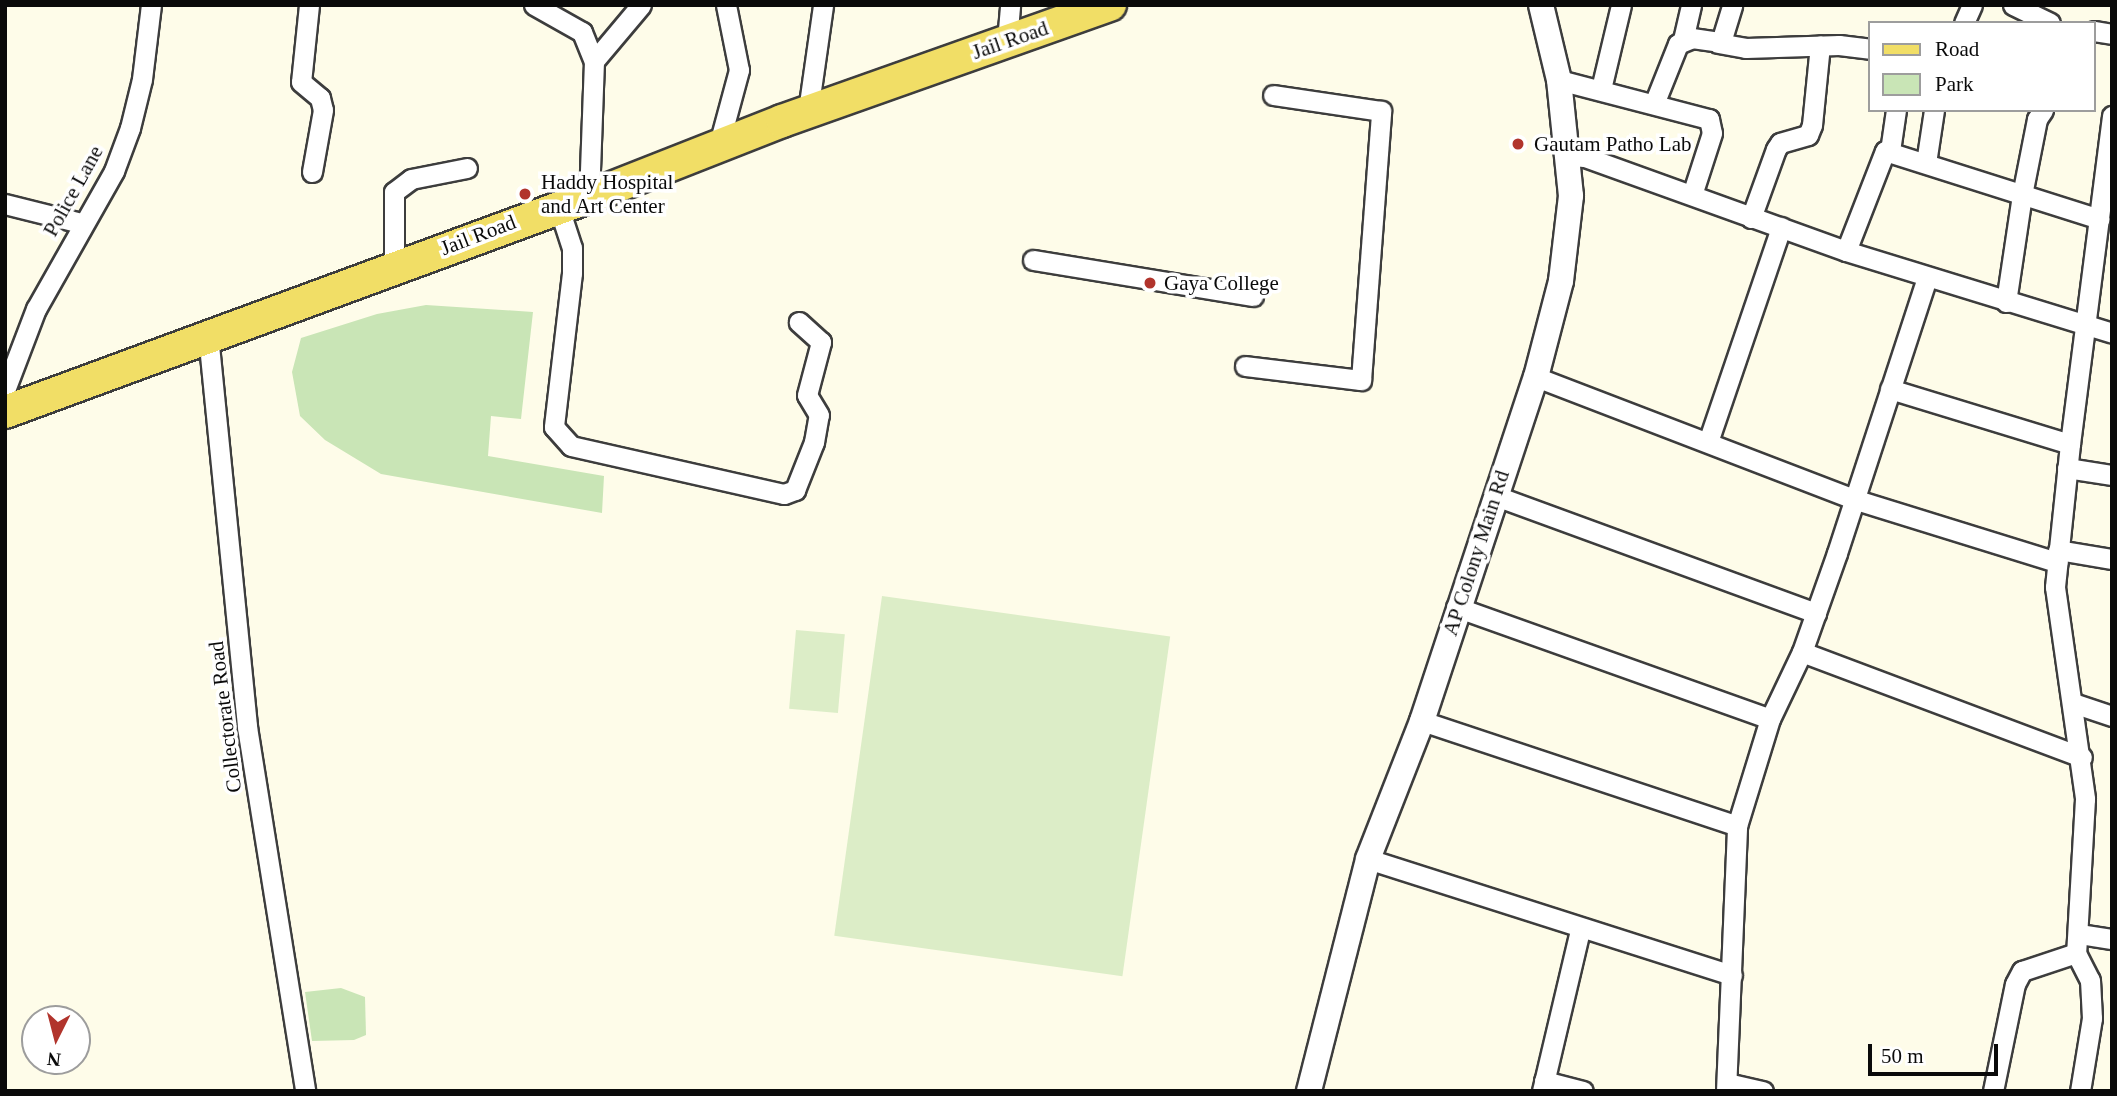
<!DOCTYPE html>
<html>
<head>
<meta charset="utf-8">
<style>
	body { margin:0 }
	#map { position:relative; width:2117px; height:1096px; overflow:hidden; background:#fefce9; font-family:Georgia,serif }
	div>[style] { position:absolute }
	.green>* { inset:0; background:#c9e5b6 }
	.pitch>* { inset:0; background:#dcedc7; transform-origin:0 0 }
	.roads { filter:drop-shadow(2px 0 #3d3d3d) drop-shadow(-2px 0 #3d3d3d) drop-shadow(0 2px #3d3d3d) drop-shadow(0 -2px #3d3d3d) }
	.minor>* { height:19px; margin:-9.5px; padding:0 9.5px; transform-origin:9.5px; border-radius:9.5px; background:#fff }
	.tertiary>* { height:24px; margin:-12px; padding:0 12px; transform-origin:12px; border-radius:12px; background:#fff }
	.primary>* { height:32px; margin:-16px; padding:0 16px; transform-origin:16px; border-radius:16px; background:#f1de66 }
	.dots>* { width:19px; height:19px; translate:-50% -50%; box-sizing:border-box; border:4px solid #fff; border-radius:50% }
	span { translate:-50% -50%; white-space:nowrap; text-align:center; line-height:1.15; -webkit-text-stroke:7px #fff; paint-order:stroke }
	.street-label { font-size:21px; color:#0a0a0a }
	.poi-label { font-size:21px; color:#0a0a0a }
	.left { translate:0 -50%; text-align:left }
	.frame { position:absolute; inset:0; border:7px solid #0a0a0a; pointer-events:none }
	.legend { position:absolute; left:1868px; top:21px; width:228px; height:91px; box-sizing:border-box; background:#fff; border:2px solid #9d9d9d; margin:0; padding:9px 12px; list-style:none; font-size:21px; color:#0a0a0a }
	.legend li { display:flex; align-items:center; gap:14px; height:35px }
	.legend b { width:35px; border:2px solid #9d9d9d }
	.north { position:absolute; left:21px; top:1005px; width:70px; height:70px; box-sizing:border-box; background:#fff; border:2px solid #9d9d9d; border-radius:50%; rotate:186deg; font-size:19px; font-weight:700; line-height:28px; text-align:center; color:#0a0a0a }
	.north::after { content:''; display:block; margin:auto; width:24px; height:32px; background:#b1342c; clip-path:polygon(50% 0,100% 100%,50% 72%,0 100%) }
	.scale { position:absolute; left:1868px; top:1044px; width:130px; height:32px; box-sizing:border-box; border:4px solid #0a0a0a; border-top:0; padding-left:9px; font-size:21px; line-height:24px; white-space:nowrap; color:#0a0a0a; -webkit-text-stroke:5px #fff; paint-order:stroke }
</style>
</head>
<body>
<div id="map">
	<div class="green">
		<i style="clip-path:polygon(426px 305px,533px 312px,521px 419px,491px 416px,488px 456px,604px 476px,602px 513px,381px 474px,325px 440px,300px 416px,292px 372px,301px 338px,377px 314px)"></i>
		<i style="clip-path:polygon(341px 988px,365px 997px,366px 1035px,354px 1040px,312px 1041px,305px 992px)"></i>
	</div>
	<div class="pitch">
		<i style="left:882px;top:596px;width:291px;height:343px;rotate:8deg"></i>
		<i style="left:796px;top:630px;width:49px;height:79px;rotate:5deg"></i>
	</div>
	<div class="roads">
		<div class="minor">
			<i style="left:309px;top:5px;width:77px;rotate:95.9deg"></i>
			<i style="left:301px;top:82px;width:25px;rotate:40deg"></i>
			<i style="left:320px;top:98px;width:12px;rotate:76deg"></i>
			<i style="left:323px;top:110px;width:63px;rotate:100.1deg"></i>
			<i style="left:534px;top:5px;width:55px;rotate:29.4deg"></i>
			<i style="left:582px;top:32px;width:31px;rotate:68deg"></i>
			<i style="left:594px;top:61px;width:136px;rotate:92.1deg"></i>
			<i style="left:2013px;top:5px;width:41px;rotate:25.9deg"></i>
			<i style="left:1964px;top:23px;width:20px;rotate:-66deg"></i>
			<i style="left:2094px;top:31px;width:18px;rotate:9deg"></i>
			<i style="left:1683px;top:40px;width:36px;rotate:-77deg"></i>
			<i style="left:1007px;top:41px;width:36px;rotate:-85deg"></i>
			<i style="left:1718px;top:43px;width:28px;rotate:10deg"></i>
			<i style="left:1746px;top:48px;width:93px;rotate:-1.8deg"></i>
			<i style="left:1839px;top:45px;width:31px;rotate:7deg"></i>
			<i style="left:594px;top:61px;width:73px;rotate:-50deg"></i>
			<i style="left:1559px;top:80px;width:155px;rotate:14.6deg"></i>
			<i style="left:1709px;top:119px;width:14px;rotate:78deg"></i>
			<i style="left:1712px;top:133px;width:65px;rotate:107.9deg"></i>
			<i style="left:1601px;top:89px;width:86px;rotate:-76.6deg"></i>
			<i style="left:1654px;top:104px;width:65px;rotate:-68.2deg"></i>
			<i style="left:1678px;top:44px;width:15px;rotate:-23deg"></i>
			<i style="left:1692px;top:38px;width:29px;rotate:8deg"></i>
			<i style="left:1721px;top:42px;width:39px;rotate:-73deg"></i>
			<i style="left:808px;top:111px;width:107px;rotate:-81.9deg"></i>
			<i style="left:719px;top:144px;width:77px;rotate:-74.9deg"></i>
			<i style="left:739px;top:70px;width:66px;rotate:-101.3deg"></i>
			<i style="left:1890px;top:151px;width:41px;rotate:-81.7deg"></i>
			<i style="left:1568px;top:156px;width:17px;rotate:3deg"></i>
			<i style="left:1585px;top:157px;width:277px;rotate:19.8deg"></i>
			<i style="left:1846px;top:251px;width:278px;rotate:17.1deg"></i>
			<i style="left:1926px;top:163px;width:54px;rotate:-81.4deg"></i>
			<i style="left:5px;top:204px;width:78px;rotate:14deg"></i>
			<i style="left:558px;top:205px;width:45px;rotate:72deg"></i>
			<i style="left:572px;top:248px;width:25px;rotate:90deg"></i>
			<i style="left:572px;top:273px;width:155px;rotate:96.7deg"></i>
			<i style="left:554px;top:427px;width:25px;rotate:48deg"></i>
			<i style="left:571px;top:446px;width:218px;rotate:12.7deg"></i>
			<i style="left:784px;top:494px;width:12px;rotate:-20deg"></i>
			<i style="left:795px;top:490px;width:52px;rotate:-68.4deg"></i>
			<i style="left:814px;top:442px;width:27px;rotate:-80deg"></i>
			<i style="left:819px;top:415px;width:23px;rotate:-121deg"></i>
			<i style="left:807px;top:395px;width:55px;rotate:-75.2deg"></i>
			<i style="left:821px;top:342px;width:30px;rotate:-138deg"></i>
			<i style="left:1751px;top:218px;width:73px;rotate:-70.1deg"></i>
			<i style="left:1776px;top:149px;width:7px;rotate:-56deg"></i>
			<i style="left:1780px;top:143px;width:29px;rotate:-16deg"></i>
			<i style="left:1808px;top:135px;width:11px;rotate:-68deg"></i>
			<i style="left:1812px;top:125px;width:80px;rotate:-84.3deg"></i>
			<i style="left:1846px;top:251px;width:107px;rotate:-68.7deg"></i>
			<i style="left:1885px;top:151px;width:225px;rotate:17.6deg"></i>
			<i style="left:1033px;top:260px;width:223px;rotate:9.3deg"></i>
			<i style="left:394px;top:267px;width:75px;rotate:-90deg"></i>
			<i style="left:394px;top:192px;width:21px;rotate:-37deg"></i>
			<i style="left:411px;top:179px;width:57px;rotate:-11.1deg"></i>
			<i style="left:2006px;top:302px;width:108px;rotate:-81.5deg"></i>
			<i style="left:2022px;top:195px;width:77px;rotate:-78.8deg"></i>
			<i style="left:2037px;top:119px;width:11px;rotate:-56deg"></i>
			<i style="left:208px;top:335px;width:394px;rotate:84.3deg"></i>
			<i style="left:247px;top:727px;width:369px;rotate:80.9deg"></i>
			<i style="left:1245px;top:366px;width:117px;rotate:6.9deg"></i>
			<i style="left:1361px;top:380px;width:270px;rotate:-85.7deg"></i>
			<i style="left:1381px;top:111px;width:109px;rotate:-171.6deg"></i>
			<i style="left:1536px;top:377px;width:340px;rotate:21deg"></i>
			<i style="left:1853px;top:499px;width:214px;rotate:17.2deg"></i>
			<i style="left:1890px;top:389px;width:188px;rotate:17deg"></i>
			<i style="left:2070px;top:444px;width:144px;rotate:96deg"></i>
			<i style="left:2055px;top:587px;width:214px;rotate:81.9deg"></i>
			<i style="left:2085px;top:799px;width:154px;rotate:93.3deg"></i>
			<i style="left:2076px;top:953px;width:30px;rotate:63deg"></i>
			<i style="left:2090px;top:980px;width:38px;rotate:87deg"></i>
			<i style="left:2092px;top:1018px;width:74px;rotate:99.3deg"></i>
			<i style="left:5px;top:390px;width:87px;rotate:-69.1deg"></i>
			<i style="left:36px;top:309px;width:159px;rotate:-60.5deg"></i>
			<i style="left:114px;top:171px;width:46px;rotate:-69.6deg"></i>
			<i style="left:130px;top:128px;width:50px;rotate:-76.2deg"></i>
			<i style="left:142px;top:79px;width:75px;rotate:-83.1deg"></i>
			<i style="left:1708px;top:442px;width:227px;rotate:-71.2deg"></i>
			<i style="left:2070px;top:444px;width:331px;rotate:-82.7deg"></i>
			<i style="left:2067px;top:468px;width:46px;rotate:8.8deg"></i>
			<i style="left:1496px;top:496px;width:341px;rotate:20.1deg"></i>
			<i style="left:2058px;top:550px;width:55px;rotate:9.5deg"></i>
			<i style="left:1456px;top:607px;width:333px;rotate:19.6deg"></i>
			<i style="left:1802px;top:652px;width:299px;rotate:20.6deg"></i>
			<i style="left:2073px;top:703px;width:41px;rotate:18.4deg"></i>
			<i style="left:1422px;top:721px;width:332px;rotate:18.4deg"></i>
			<i style="left:1368px;top:859px;width:382px;rotate:17.7deg"></i>
			<i style="left:2080px;top:934px;width:32px;rotate:9deg"></i>
			<i style="left:1544px;top:1081px;width:40px;rotate:14.4deg"></i>
			<i style="left:1727px;top:1083px;width:37px;rotate:13deg"></i>
			<i style="left:1542px;top:1091px;width:165px;rotate:-76.7deg"></i>
			<i style="left:1726px;top:1091px;width:265px;rotate:-87.6deg"></i>
			<i style="left:1737px;top:826px;width:112px;rotate:-72.9deg"></i>
			<i style="left:1770px;top:719px;width:74px;rotate:-64.5deg"></i>
			<i style="left:1802px;top:652px;width:105px;rotate:-70.5deg"></i>
			<i style="left:1837px;top:553px;width:290px;rotate:-71.9deg"></i>
			<i style="left:1993px;top:1091px;width:109px;rotate:-78.4deg"></i>
			<i style="left:2015px;top:984px;width:15px;rotate:-62deg"></i>
			<i style="left:2022px;top:971px;width:57px;rotate:-18.4deg"></i>
		</div>
		<div class="tertiary">
			<i style="left:1309px;top:1091px;width:239px;rotate:-75.7deg"></i>
			<i style="left:1368px;top:859px;width:148px;rotate:-68.6deg"></i>
			<i style="left:1422px;top:721px;width:362px;rotate:-71.7deg"></i>
			<i style="left:1536px;top:377px;width:99px;rotate:-75.4deg"></i>
			<i style="left:1561px;top:281px;width:86px;rotate:-83.3deg"></i>
			<i style="left:1571px;top:196px;width:117px;rotate:-95.9deg"></i>
			<i style="left:1559px;top:80px;width:77px;rotate:-103.5deg"></i>
		</div>
		<div class="primary">
			<i style="left:5px;top:412px;width:622px;rotate:-20.21deg"></i>
			<i style="left:589px;top:197px;width:207px;rotate:-21.5deg"></i>
			<i style="left:782px;top:121px;width:348px;rotate:-19.5deg"></i>
		</div>
	</div>
	<div class="dots">
		<i style="left:1518px;top:144px;background:#b1342c"></i>
		<i style="left:525px;top:194px;background:#b1342c"></i>
		<i style="left:1150px;top:283px;background:#b1342c"></i>
	</div>
	<div class="street-label">
		<span style="left:1010px;top:40px;rotate:-19deg">Jail Road</span>
		<span style="left:73px;top:191px;rotate:-61deg">Police Lane</span>
		<span style="left:478px;top:235px;rotate:-21deg">Jail Road</span>
		<span style="left:1476px;top:553px;rotate:-72deg">AP Colony Main Rd</span>
		<span style="left:225px;top:717px;rotate:-97deg">Collectorate Road</span>
	</div>
	<div class="poi-label">
		<span class="left" style="left:1534px;top:144px">Gautam Patho Lab</span>
		<span class="left" style="left:541px;top:194px">Haddy Hospital<br>and Art Center</span>
		<span class="left" style="left:1164px;top:283px">Gaya College</span>
	</div>
	<div class="frame"></div>
	<ul class="legend">
	<li><b style="height:9px;background:#f1de66"></b>Road</li>
	<li><b style="height:19px;background:#c9e5b6"></b>Park</li>
	</ul>
	<div class="north">N</div>
	<div class="scale">50 m</div>
</div>
</body>
</html>
